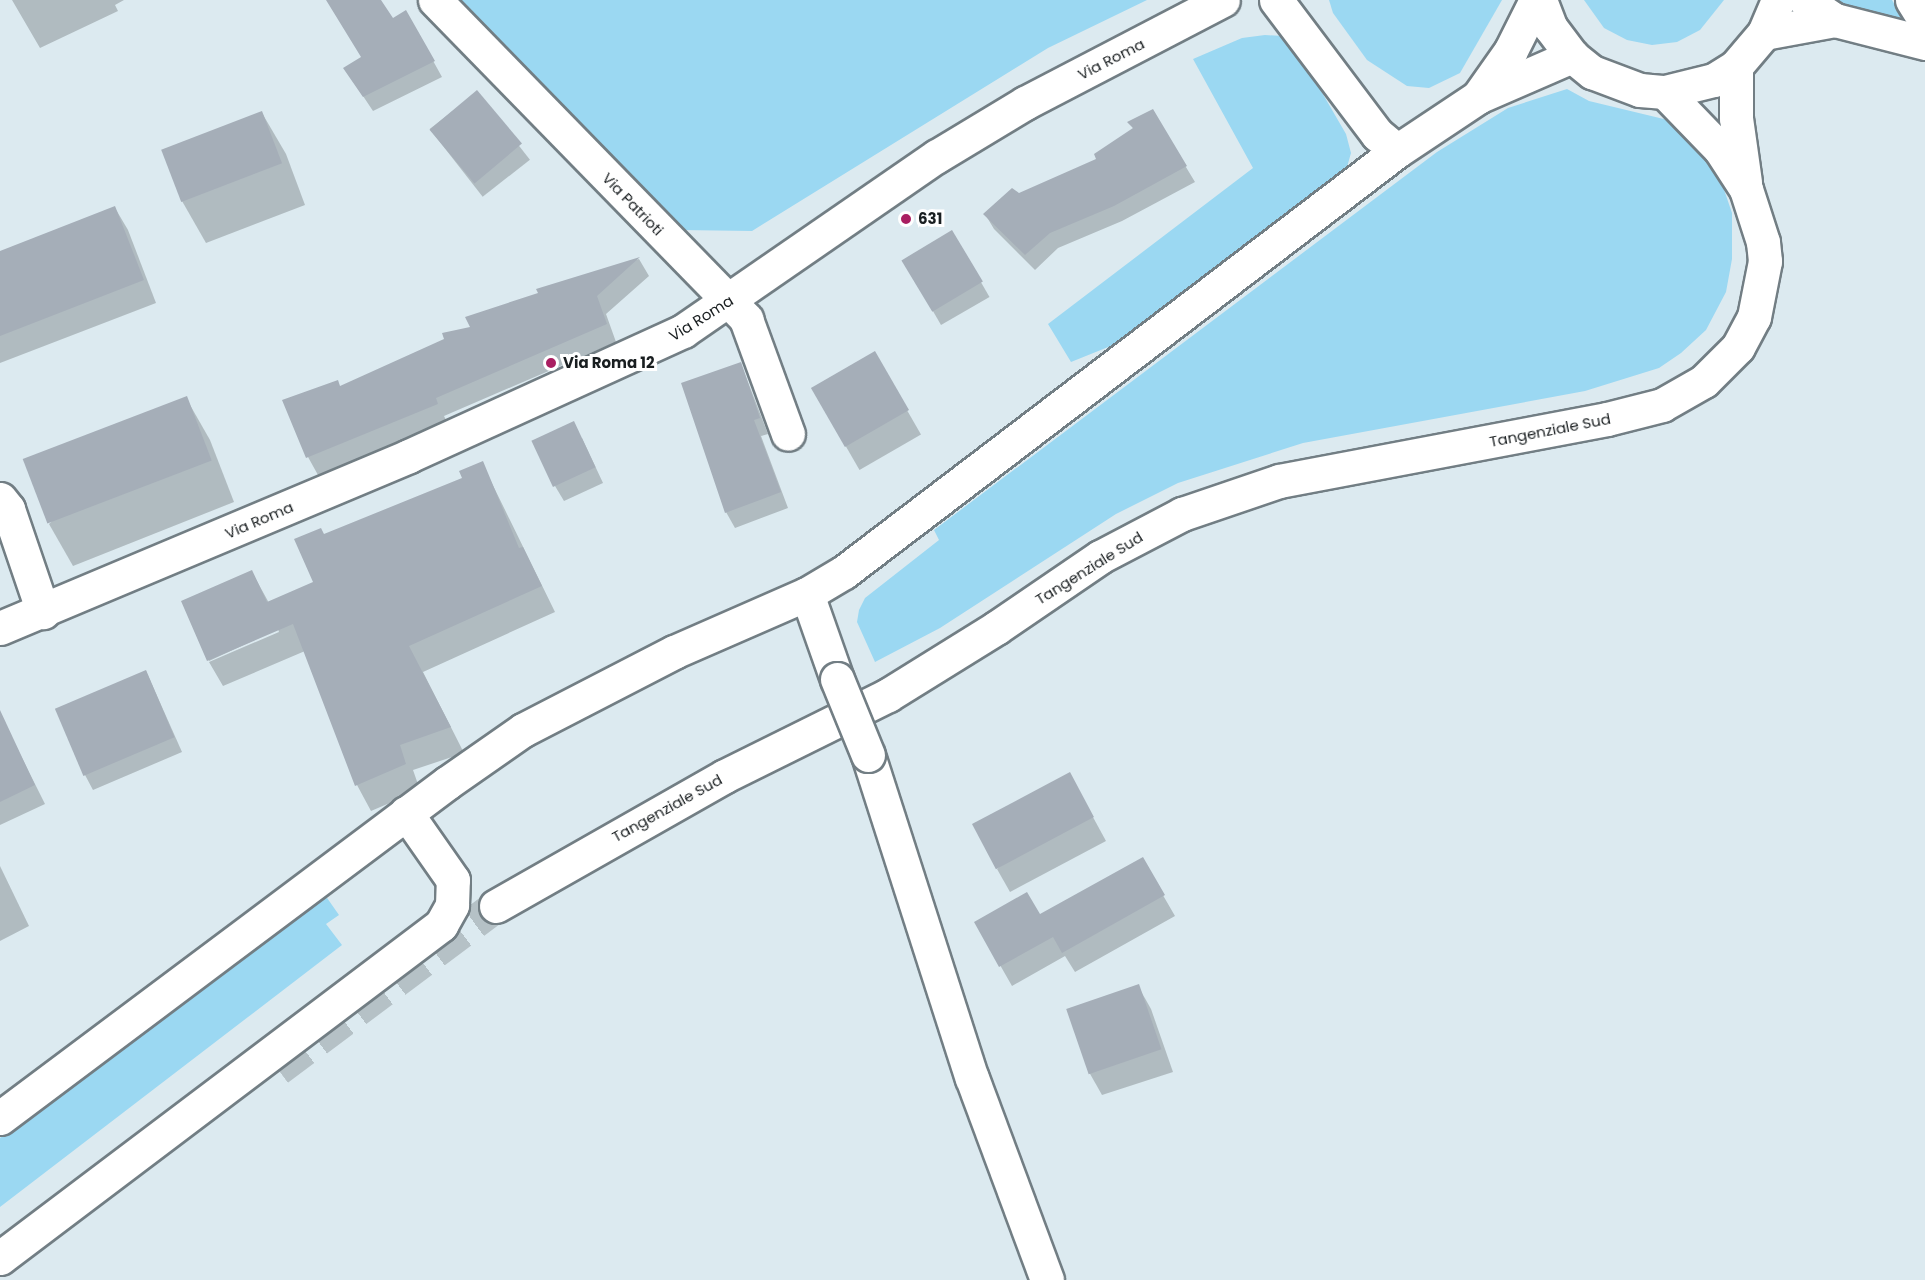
<!DOCTYPE html>
<html>
<head>
<meta charset="utf-8">
<style>
	body { margin:0 }
	#map { position:relative; width:1925px; height:1280px; overflow:hidden; background:#dceaf0; font-family:Poppins,sans-serif }
	div>[style] { position:absolute }
	.green>* { inset:0; background:#9bd8f2 }
	.shadow>* { inset:0; background:#0003; transform-origin:0 0 }
	.building>* { inset:0; background:#a5aeb8; transform-origin:0 0 }
	.highway-tunnel>* { height:33px; margin-top:-16.5px; transform-origin:0; background:repeating-linear-gradient(90deg,#b5c1c6 0 33px,transparent 0 49px) }
	.roads { filter:drop-shadow(2px 0 #727e84) drop-shadow(-2px 0 #727e84) drop-shadow(0 2px #727e84) drop-shadow(0 -2px #727e84) }
	.minor>* { height:33px; margin:-16.5px; padding:0 16.5px; transform-origin:16.5px; border-radius:16.5px; background:#fff }
	.major>* { height:33px; margin:-16.5px; padding:0 16.5px; transform-origin:16.5px; border-radius:16.5px; background:#fff }
	.highway>* { height:33px; margin:-16.5px; padding:0 16.5px; transform-origin:16.5px; border-radius:16.5px; background:#fff }
	.bridges { filter:drop-shadow(2px 0 #727e84) drop-shadow(-2px 0 #727e84) drop-shadow(0 2px #727e84) drop-shadow(0 -2px #727e84) }
	.minor-bridge>* { height:33px; margin:-16.5px; padding:0 16.5px; transform-origin:16.5px; border-radius:16.5px; background:#fff }
	.dots>* { width:16px; height:16px; translate:-50% -50%; box-sizing:border-box; border:3px solid #fff; border-radius:50% }
	span { translate:-50% -50%; white-space:nowrap; text-align:center; line-height:1.15; -webkit-text-stroke:6px #fff; paint-order:stroke }
	.street-label { font-size:15px; color:#191e20 }
	.poi-label { font-size:15px; color:#191e20; font-weight:700 }
	.left { translate:0 -50%; text-align:left }
</style>
</head>
<body>
<div id="map">
	<div class="green">
		<i style="clip-path:polygon(454px 0,1147px 0,1048px 48px,752px 231px,680px 230px)"></i>
		<i style="clip-path:polygon(1329px 0,1502px 0,1460px 73px,1429px 88px,1407px 86px,1367px 60px,1333px 13px)"></i>
		<i style="clip-path:polygon(1584px 0,1724px 0,1700px 30px,1677px 42px,1652px 45px,1627px 40px,1604px 28px)"></i>
		<i style="clip-path:polygon(1831px 0,1892px 0,1908px 27px,1840px 6px)"></i>
		<i style="clip-path:polygon(1265px 35px,1283px 36px,1306px 65px,1346px 134px,1351px 153px,1347px 167px,1138px 335px,1071px 362px,1048px 324px,1253px 168px,1193px 59px,1242px 38px)"></i>
		<i style="clip-path:polygon(1567px 89px,1589px 101px,1672px 121px,1717px 169px,1732px 213px,1732px 259px,1726px 292px,1706px 330px,1681px 353px,1659px 368px,1585px 391px,1303px 443px,1178px 483px,1116px 514px,940px 628px,875px 662px,857px 622px,859px 610px,865px 598px,939px 540px,934px 530px,1437px 152px,1508px 108px)"></i>
		<i style="clip-path:polygon(325px 895px,339px 915px,326px 924px,342px 945px,0 1207px,0 1138px)"></i>
	</div>
	<div class="shadow">
		<i style="clip-path:polygon(12px 0,124px 0,115px 5px,118px 11px,40px 48px)"></i>
		<i style="clip-path:polygon(327px 0,380px 0,393px 20px,406px 12px,442px 77px,373px 111px,345px 69px,363px 58px)"></i>
		<i style="left:477px;top:92px;width:86px;height:60px;rotate:52deg"></i>
		<i style="clip-path:polygon(1152px 111px,1195px 182px,1122px 221px,1058px 248px,1035px 270px,994px 229px,985px 214px,1098px 159px,1134px 130px,1130px 122px)"></i>
		<i style="clip-path:polygon(262px 113px,286px 154px,305px 205px,206px 243px,182px 201px)"></i>
		<i style="clip-path:polygon(115px 208px,128px 230px,156px 303px,0 363px,0 252px)"></i>
		<i style="left:952px;top:232px;width:75px;height:56px;rotate:60deg"></i>
		<i style="clip-path:polygon(639px 259px,649px 276px,606px 314px,616px 342px,444px 416px,447px 422px,318px 475px,308px 457px,340px 387px,472px 328px,540px 293px,538px 290px)"></i>
		<i style="left:874px;top:353px;width:94px;height:71px;rotate:60deg"></i>
		<i style="clip-path:polygon(741px 364px,768px 434px,761px 436px,788px 508px,735px 528px,726px 512px)"></i>
		<i style="clip-path:polygon(186px 398px,210px 440px,234px 502px,73px 566px,49px 524px)"></i>
		<i style="clip-path:polygon(582px 438px,603px 483px,564px 501px,555px 486px)"></i>
		<i style="clip-path:polygon(482px 463px,555px 612px,423px 672px,464px 753px,413px 770px,420px 790px,371px 811px,357px 785px,305px 651px,223px 686px,209px 662px,279px 632px,278px 629px,209px 661px,183px 602px,252px 572px,269px 603px,315px 583px,324px 536px,463px 479px)"></i>
		<i style="clip-path:polygon(146px 671px,182px 752px,93px 790px,85px 775px)"></i>
		<i style="clip-path:polygon(3px 720px,45px 804px,0 825px,0 722px)"></i>
		<i style="clip-path:polygon(1082px 797px,1106px 841px,1010px 892px,997px 869px)"></i>
		<i style="clip-path:polygon(1142px 859px,1175px 916px,1075px 972px,1065px 956px,1012px 986px,976px 923px,1040px 916px)"></i>
		<i style="clip-path:polygon(0 866px,29px 926px,0 941px)"></i>
		<i style="clip-path:polygon(1138px 986px,1151px 1009px,1173px 1072px,1102px 1095px,1089px 1072px)"></i>
	</div>
	<div class="building">
		<i style="clip-path:polygon(326px 0,381px 0,393px 18px,406px 10px,435px 61px,363px 97px,343px 68px,361px 57px)"></i>
		<i style="left:477px;top:90px;width:70px;height:62px;rotate:50deg"></i>
		<i style="clip-path:polygon(1153px 109px,1187px 166px,1114px 206px,1050px 233px,1025px 255px,983px 214px,1012px 188px,1019px 193px,1096px 159px,1094px 154px,1133px 128px,1127px 122px)"></i>
		<i style="left:262px;top:111px;width:56px;height:108px;rotate:69deg"></i>
		<i style="clip-path:polygon(115px 206px,144px 280px,0 336px,0 251px)"></i>
		<i style="left:952px;top:230px;width:60px;height:59px;rotate:59deg"></i>
		<i style="clip-path:polygon(640px 257px,597px 296px,607px 324px,436px 398px,438px 404px,306px 458px,282px 400px,338px 380px,340px 386px,444px 339px,442px 333px,470px 327px,465px 317px,538px 293px,536px 289px)"></i>
		<i style="left:875px;top:351px;width:68px;height:74px;rotate:60deg"></i>
		<i style="clip-path:polygon(741px 362px,760px 418px,754px 420px,781px 492px,725px 513px,681px 383px)"></i>
		<i style="left:187px;top:396px;width:69px;height:176px;rotate:69deg"></i>
		<i style="left:574px;top:421px;width:51px;height:47px;rotate:65deg"></i>
		<i style="clip-path:polygon(483px 461px,519px 548px,523px 547px,542px 586px,409px 646px,451px 727px,400px 745px,406px 764px,355px 786px,293px 624px,207px 661px,181px 601px,252px 570px,267px 602px,313px 582px,294px 539px,321px 528px,324px 534px,462px 478px,459px 471px)"></i>
		<i style="left:146px;top:670px;width:73px;height:99px;rotate:67deg"></i>
		<i style="clip-path:polygon(0 710px,35px 785px,0 802px)"></i>
		<i style="left:1070px;top:772px;width:51px;height:111px;rotate:62deg"></i>
		<i style="clip-path:polygon(1143px 857px,1165px 895px,1062px 953px,1053px 937px,999px 967px,974px 922px,1027px 892px,1040px 914px)"></i>
		<i style="left:1139px;top:984px;width:69px;height:77px;rotate:71deg"></i>
	</div>
	<div class="highway-tunnel">
		<i style="left:278px;top:1069px;width:272px;rotate:-36.8deg"></i>
	</div>
	<div class="roads">
		<div class="minor">
			<i style="left:435px;top:0;width:446px;rotate:45.7deg"></i>
			<i style="left:746px;top:319px;width:122px;rotate:69.9deg"></i>
			<i style="left:1276px;top:0;width:168px;rotate:53deg"></i>
			<i style="left:1377px;top:134px;width:26px;rotate:40deg"></i>
			<i style="left:1805px;top:0;width:36px;rotate:34deg"></i>
			<i style="left:1835px;top:20px;width:93px;rotate:14.3deg"></i>
			<i style="left:1912px;top:0;width:25px;rotate:58deg"></i>
			<i style="left:1764px;top:33px;width:72px;rotate:-10.4deg"></i>
			<i style="left:1478px;top:97px;width:57px;rotate:-54.9deg"></i>
			<i style="left:1511px;top:50px;width:56px;rotate:-63.4deg"></i>
			<i style="left:0;top:499px;width:13px;rotate:51deg"></i>
			<i style="left:8px;top:509px;width:109px;rotate:71.2deg"></i>
			<i style="left:807px;top:594px;width:90px;rotate:70.6deg"></i>
			<i style="left:0;top:628px;width:444px;rotate:-22.8deg"></i>
			<i style="left:409px;top:456px;width:301px;rotate:-24.5deg"></i>
			<i style="left:683px;top:331px;width:308px;rotate:-34.6deg"></i>
			<i style="left:937px;top:156px;width:103px;rotate:-31.1deg"></i>
			<i style="left:1025px;top:103px;width:223px;rotate:-27.5deg"></i>
			<i style="left:868px;top:755px;width:339px;rotate:72.2deg"></i>
			<i style="left:972px;top:1078px;width:215px;rotate:69.6deg"></i>
			<i style="left:0;top:1118px;width:559px;rotate:-36.85deg"></i>
			<i style="left:447px;top:783px;width:93px;rotate:-34.9deg"></i>
			<i style="left:523px;top:730px;width:170px;rotate:-27.3deg"></i>
			<i style="left:674px;top:652px;width:145px;rotate:-23.6deg"></i>
			<i style="left:807px;top:594px;width:43px;rotate:-30.7deg"></i>
			<i style="left:844px;top:572px;width:695px;rotate:-37.28deg"></i>
			<i style="left:1397px;top:151px;width:97px;rotate:-33.7deg"></i>
			<i style="left:1478px;top:97px;width:103px;rotate:-23.6deg"></i>
			<i style="left:0;top:1258px;width:553px;rotate:-37.06deg"></i>
			<i style="left:441px;top:925px;width:23px;rotate:-61deg"></i>
			<i style="left:452px;top:905px;width:25px;rotate:-88deg"></i>
			<i style="left:453px;top:880px;width:82px;rotate:-125deg"></i>
		</div>
		<div class="major">
			<i style="left:1540px;top:0;width:30px;rotate:69deg"></i>
			<i style="left:1551px;top:28px;width:35px;rotate:53deg"></i>
			<i style="left:1572px;top:56px;width:26px;rotate:39deg"></i>
			<i style="left:1592px;top:72px;width:51px;rotate:20.6deg"></i>
			<i style="left:1640px;top:90px;width:25px;rotate:5deg"></i>
			<i style="left:1665px;top:92px;width:50px;rotate:-13.8deg"></i>
			<i style="left:1714px;top:80px;width:26px;rotate:-32deg"></i>
			<i style="left:1736px;top:66px;width:43px;rotate:-49.7deg"></i>
			<i style="left:1764px;top:33px;width:36px;rotate:-67deg"></i>
		</div>
		<div class="highway">
			<i style="left:1736px;top:66px;width:52px;rotate:90deg"></i>
			<i style="left:1736px;top:118px;width:65px;rotate:82deg"></i>
			<i style="left:496px;top:906px;width:263px;rotate:-29.6deg"></i>
			<i style="left:725px;top:776px;width:182px;rotate:-26.4deg"></i>
			<i style="left:888px;top:695px;width:127px;rotate:-31.8deg"></i>
			<i style="left:996px;top:628px;width:126px;rotate:-34.3deg"></i>
			<i style="left:1100px;top:557px;width:93px;rotate:-27.7deg"></i>
			<i style="left:1182px;top:514px;width:102px;rotate:-18.8deg"></i>
			<i style="left:1279px;top:481px;width:334px;rotate:-10.7deg"></i>
			<i style="left:1607px;top:419px;width:57px;rotate:-14.3deg"></i>
			<i style="left:1662px;top:405px;width:48px;rotate:-29.7deg"></i>
			<i style="left:1704px;top:381px;width:48px;rotate:-45deg"></i>
			<i style="left:1738px;top:347px;width:34px;rotate:-62deg"></i>
			<i style="left:1754px;top:317px;width:57px;rotate:-78.9deg"></i>
			<i style="left:1765px;top:261px;width:19px;rotate:-96deg"></i>
			<i style="left:1763px;top:242px;width:56px;rotate:-107.8deg"></i>
			<i style="left:1746px;top:189px;width:48px;rotate:-123deg"></i>
			<i style="left:1720px;top:149px;width:79px;rotate:-134deg"></i>
		</div>
	</div>
	<div class="bridges">
		<div class="minor-bridge">
			<i style="left:837px;top:679px;width:82px;rotate:67.8deg"></i>
		</div>
	</div>
	<div class="dots">
		<i style="left:906px;top:219px;background:#a91e61"></i>
		<i style="left:551px;top:363px;background:#a91e61"></i>
	</div>
	<div class="street-label">
		<span style="left:1111px;top:59px;rotate:-27deg">Via Roma</span>
		<span style="left:633px;top:204px;rotate:46deg">Via Patrioti</span>
		<span style="left:701px;top:318px;rotate:-32deg">Via Roma</span>
		<span style="left:1550px;top:430px;rotate:-11deg">Tangenziale Sud</span>
		<span style="left:259px;top:520px;rotate:-23deg">Via Roma</span>
		<span style="left:1089px;top:568px;rotate:-32deg">Tangenziale Sud</span>
		<span style="left:667px;top:808px;rotate:-29deg">Tangenziale Sud</span>
	</div>
	<div class="poi-label">
		<span class="left" style="left:918px;top:219px">631</span>
		<span class="left" style="left:563px;top:363px">Via Roma 12</span>
	</div>
</div>
</body>
</html>
